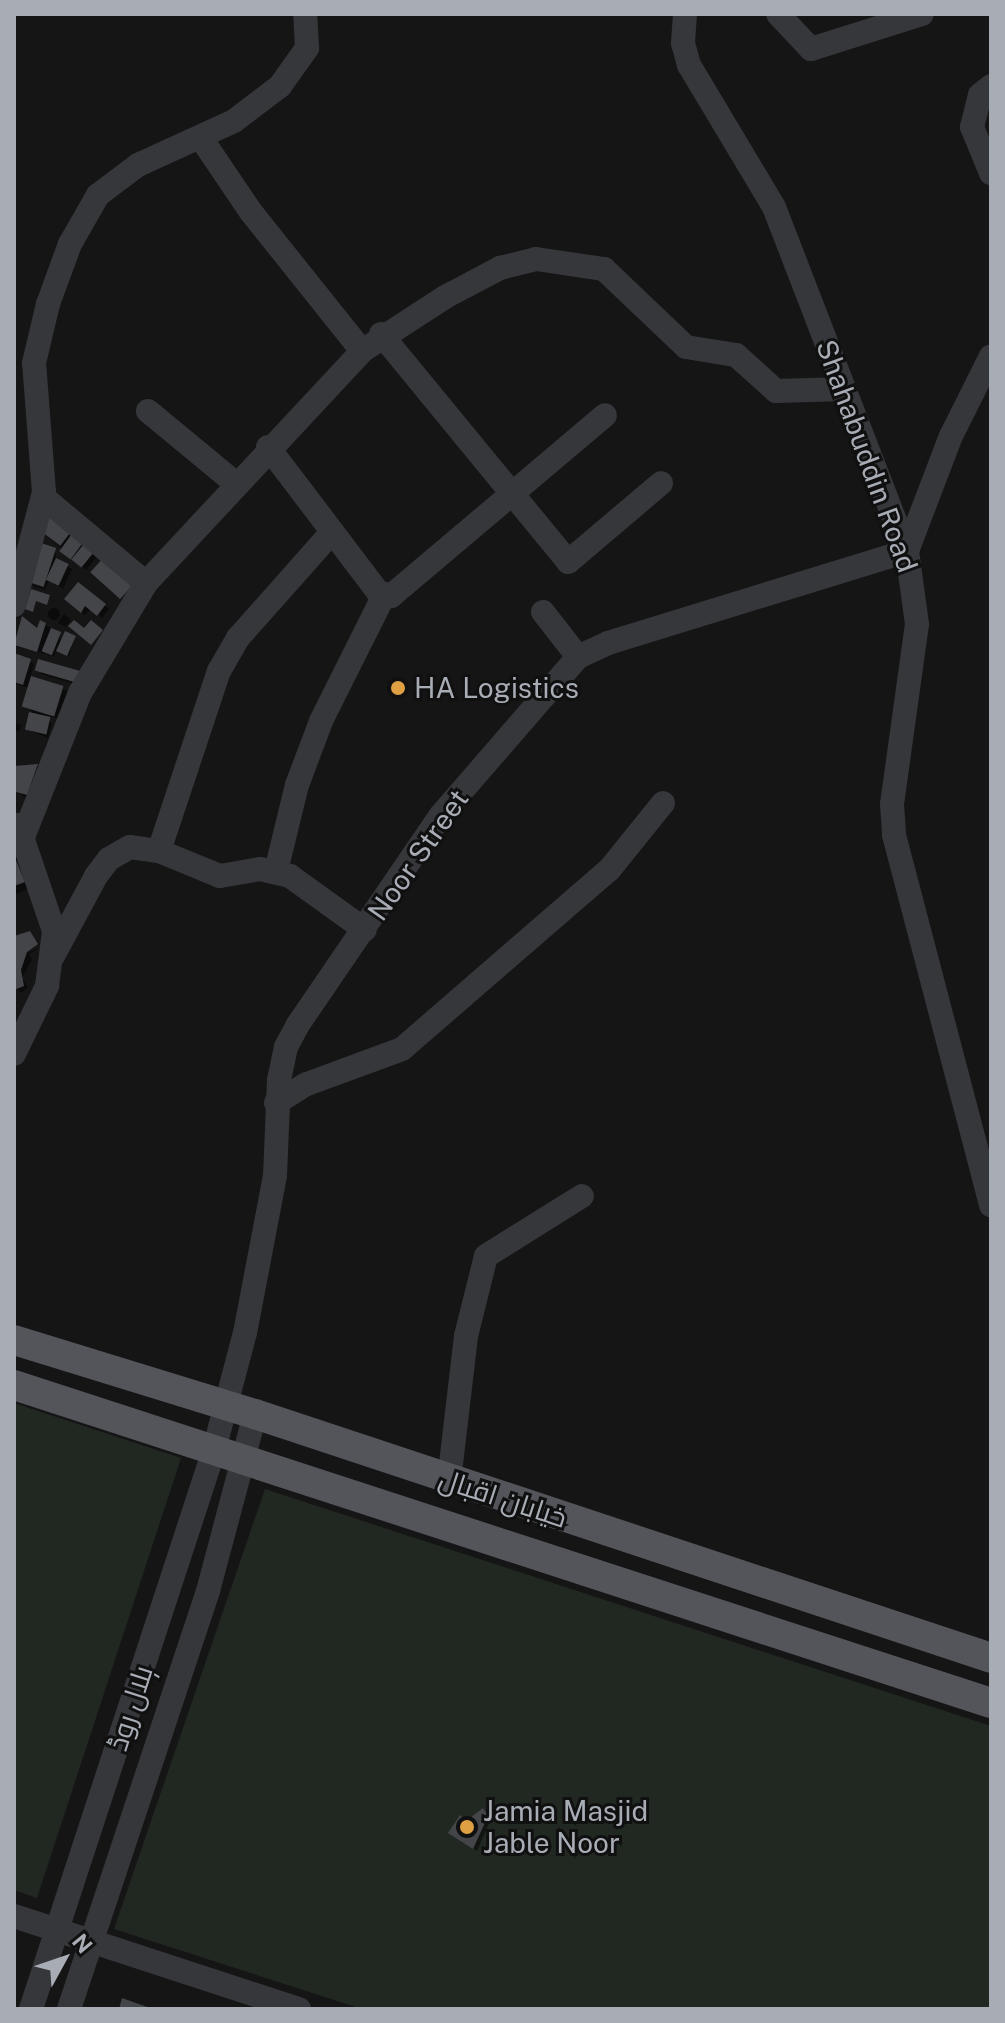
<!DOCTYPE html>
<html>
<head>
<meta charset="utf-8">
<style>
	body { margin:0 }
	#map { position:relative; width:1005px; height:2023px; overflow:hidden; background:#151516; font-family:"Public Sans",Cairo,sans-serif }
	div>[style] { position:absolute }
	.green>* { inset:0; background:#212822 }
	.shadow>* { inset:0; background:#0007 }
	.round { border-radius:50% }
	.building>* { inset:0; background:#444549; transform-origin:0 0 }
	.minor>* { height:24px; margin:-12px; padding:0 12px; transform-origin:12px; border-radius:12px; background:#36373b }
	.major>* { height:30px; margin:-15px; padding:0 15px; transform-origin:15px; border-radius:15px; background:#53555a }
	.dots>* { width:22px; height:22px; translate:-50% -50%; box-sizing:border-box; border:4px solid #101011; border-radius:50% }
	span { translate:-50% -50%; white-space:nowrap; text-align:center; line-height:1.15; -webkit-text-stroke:6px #101011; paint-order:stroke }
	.street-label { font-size:28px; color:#a8adb5 }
	.poi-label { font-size:28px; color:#a8adb5 }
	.left { translate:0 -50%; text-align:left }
	.frame { position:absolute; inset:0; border:16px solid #a8adb5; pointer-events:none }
	.north { position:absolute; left:24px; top:1919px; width:80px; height:80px; -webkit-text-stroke:6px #101011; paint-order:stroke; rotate:50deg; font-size:22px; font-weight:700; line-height:32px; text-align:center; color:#a8adb5 }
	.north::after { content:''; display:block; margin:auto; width:28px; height:36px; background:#a8adb5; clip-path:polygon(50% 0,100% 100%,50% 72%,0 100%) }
</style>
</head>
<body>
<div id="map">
	<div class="green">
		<i style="clip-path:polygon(14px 1403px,181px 1458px,37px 1898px,14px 1890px)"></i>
		<i style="clip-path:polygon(265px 1489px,991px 1726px,991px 2009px,362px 2009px,114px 1929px)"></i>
	</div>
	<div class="shadow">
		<i style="clip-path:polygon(49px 513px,100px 553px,86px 570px,38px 528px)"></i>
		<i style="clip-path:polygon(55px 550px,56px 560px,72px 569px,63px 589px,49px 580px,45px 590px,33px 586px,30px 582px)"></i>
		<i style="clip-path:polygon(78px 584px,109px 609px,102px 618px,90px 609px,85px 615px,70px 603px)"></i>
		<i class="round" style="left:48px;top:608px;width:12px;height:12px"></i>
		<i style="clip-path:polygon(64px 614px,71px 620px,66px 627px,58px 623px)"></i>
		<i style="clip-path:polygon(23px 618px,34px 629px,45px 625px,60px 633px,60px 648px,75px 638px,69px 656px,57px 648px,54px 656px,18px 647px,14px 644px)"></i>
		<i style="clip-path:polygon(14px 656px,34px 664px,30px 678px,67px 691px,59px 719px,44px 715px,52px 723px,48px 738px,27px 729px,32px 711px,24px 706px,29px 688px,14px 683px)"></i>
		<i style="clip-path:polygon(39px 661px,79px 685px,41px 674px)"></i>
		<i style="clip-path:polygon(14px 722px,21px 725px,19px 732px,14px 730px)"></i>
		<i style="clip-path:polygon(38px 766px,41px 769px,27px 799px,17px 791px,14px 768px)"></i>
		<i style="clip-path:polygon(14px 851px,30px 888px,14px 895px)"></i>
		<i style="clip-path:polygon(14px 938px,26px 953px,40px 948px,29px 954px,32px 960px,22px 978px,28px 987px,21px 993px,14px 986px)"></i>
		<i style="clip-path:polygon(486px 1814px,490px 1821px,477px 1851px,454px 1836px)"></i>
	</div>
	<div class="building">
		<i style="left:49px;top:511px;width:30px;height:21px;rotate:37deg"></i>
		<i style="left:74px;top:531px;width:14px;height:25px;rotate:36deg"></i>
		<i style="left:87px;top:540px;width:13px;height:25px;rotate:39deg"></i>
		<i style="left:41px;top:543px;width:16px;height:41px;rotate:18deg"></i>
		<i style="left:105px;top:556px;width:40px;height:22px;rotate:42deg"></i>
		<i style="left:56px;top:558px;width:14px;height:24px;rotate:25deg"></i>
		<i style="clip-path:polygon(78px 582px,106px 604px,97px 616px,85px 606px,81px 613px,64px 599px)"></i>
		<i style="clip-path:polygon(31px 589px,50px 595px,47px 605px,36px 601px,33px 612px,25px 609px)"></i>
		<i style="clip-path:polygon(22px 616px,37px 628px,40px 620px,46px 623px,37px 652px,14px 645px)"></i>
		<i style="clip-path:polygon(74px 620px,84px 628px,91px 620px,103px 630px,91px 645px,68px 626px)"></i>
		<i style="left:51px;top:628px;width:11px;height:25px;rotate:22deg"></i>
		<i style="left:65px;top:631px;width:12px;height:22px;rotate:24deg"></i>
		<i style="clip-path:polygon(14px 653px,31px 659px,23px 685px,14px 682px)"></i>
		<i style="left:38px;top:659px;width:43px;height:12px;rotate:16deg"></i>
		<i style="left:31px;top:676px;width:34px;height:32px;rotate:17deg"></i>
		<i style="left:29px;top:712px;width:22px;height:18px;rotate:13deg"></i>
		<i style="clip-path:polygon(38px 764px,27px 795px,16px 792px,14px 766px)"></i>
		<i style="clip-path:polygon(14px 855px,25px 882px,14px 886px)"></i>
		<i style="clip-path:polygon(30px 931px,38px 944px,27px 952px,21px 970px,24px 986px,14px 990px,14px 936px)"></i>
		<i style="clip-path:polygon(483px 1808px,488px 1816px,473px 1849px,448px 1833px,460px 1815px,466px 1821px)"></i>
		<i style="clip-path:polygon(122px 1998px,153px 2009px,119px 2009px)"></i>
	</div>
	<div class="minor">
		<i style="left:685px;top:14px;width:29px;rotate:94deg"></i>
		<i style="left:683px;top:43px;width:23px;rotate:75deg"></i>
		<i style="left:689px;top:65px;width:165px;rotate:59.1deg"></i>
		<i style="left:774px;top:207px;width:369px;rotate:68.9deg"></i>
		<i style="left:907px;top:551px;width:74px;rotate:82.2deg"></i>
		<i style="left:917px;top:624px;width:182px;rotate:97.9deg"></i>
		<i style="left:892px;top:804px;width:31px;rotate:86deg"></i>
		<i style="left:894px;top:835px;width:383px;rotate:75.3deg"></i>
		<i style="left:778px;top:14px;width:48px;rotate:46.7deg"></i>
		<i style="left:811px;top:49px;width:116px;rotate:-17.5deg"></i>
		<i style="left:991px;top:86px;width:14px;rotate:141deg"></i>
		<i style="left:980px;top:95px;width:33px;rotate:104deg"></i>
		<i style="left:972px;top:127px;width:50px;rotate:67.6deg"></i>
		<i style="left:201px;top:138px;width:89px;rotate:56deg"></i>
		<i style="left:251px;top:212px;width:178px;rotate:51.4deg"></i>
		<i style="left:381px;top:334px;width:295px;rotate:50.6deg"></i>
		<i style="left:568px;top:562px;width:122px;rotate:-40.3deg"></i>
		<i style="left:148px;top:411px;width:113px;rotate:39.6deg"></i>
		<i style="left:268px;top:447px;width:182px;rotate:52.8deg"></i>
		<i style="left:378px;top:592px;width:14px;rotate:17deg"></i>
		<i style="left:391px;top:596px;width:280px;rotate:-40.2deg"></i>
		<i style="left:43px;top:497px;width:134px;rotate:39.9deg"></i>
		<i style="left:14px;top:605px;width:117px;rotate:-75.1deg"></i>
		<i style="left:44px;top:492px;width:129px;rotate:-94.4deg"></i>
		<i style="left:34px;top:363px;width:61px;rotate:-76.7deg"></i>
		<i style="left:48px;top:304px;width:64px;rotate:-69.9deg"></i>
		<i style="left:70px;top:244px;width:56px;rotate:-60.3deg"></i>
		<i style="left:98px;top:195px;width:50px;rotate:-36.9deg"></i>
		<i style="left:138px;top:165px;width:106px;rotate:-24.6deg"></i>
		<i style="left:234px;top:121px;width:58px;rotate:-37.3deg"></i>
		<i style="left:280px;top:86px;width:47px;rotate:-54.6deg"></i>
		<i style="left:307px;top:48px;width:34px;rotate:-93deg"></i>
		<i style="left:543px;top:612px;width:57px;rotate:52.1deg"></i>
		<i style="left:23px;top:837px;width:155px;rotate:-68.4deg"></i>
		<i style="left:80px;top:693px;width:128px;rotate:-59deg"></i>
		<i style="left:146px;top:583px;width:317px;rotate:-47deg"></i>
		<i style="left:362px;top:351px;width:99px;rotate:-33deg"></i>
		<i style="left:445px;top:297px;width:62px;rotate:-27.8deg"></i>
		<i style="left:500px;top:268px;width:37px;rotate:-14deg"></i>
		<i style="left:536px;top:259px;width:69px;rotate:8.4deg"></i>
		<i style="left:604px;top:269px;width:113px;rotate:43.6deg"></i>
		<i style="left:686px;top:347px;width:51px;rotate:9.1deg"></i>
		<i style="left:736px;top:355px;width:54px;rotate:42deg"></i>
		<i style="left:776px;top:391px;width:68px;rotate:-1.7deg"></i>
		<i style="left:159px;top:851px;width:190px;rotate:-71.6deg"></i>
		<i style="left:219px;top:671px;width:38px;rotate:-60deg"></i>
		<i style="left:238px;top:638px;width:142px;rotate:-48.4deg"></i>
		<i style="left:276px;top:871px;width:89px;rotate:-76.3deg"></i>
		<i style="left:297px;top:785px;width:68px;rotate:-69.4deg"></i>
		<i style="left:321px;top:721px;width:141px;rotate:-63.4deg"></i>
		<i style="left:53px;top:956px;width:91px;rotate:-61.7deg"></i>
		<i style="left:96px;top:876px;width:21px;rotate:-53deg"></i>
		<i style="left:109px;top:859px;width:24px;rotate:-30deg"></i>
		<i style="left:130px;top:847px;width:29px;rotate:8deg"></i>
		<i style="left:159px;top:851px;width:66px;rotate:22.3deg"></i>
		<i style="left:220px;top:876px;width:41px;rotate:-9.9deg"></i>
		<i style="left:260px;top:869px;width:31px;rotate:13deg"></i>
		<i style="left:290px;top:876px;width:92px;rotate:35.8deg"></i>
		<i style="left:14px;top:1054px;width:76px;rotate:-64.1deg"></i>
		<i style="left:47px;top:986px;width:55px;rotate:-82.7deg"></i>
		<i style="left:54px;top:931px;width:112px;rotate:-108.8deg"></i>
		<i style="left:276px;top:1103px;width:36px;rotate:-32deg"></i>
		<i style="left:307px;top:1084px;width:101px;rotate:-20.2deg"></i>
		<i style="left:402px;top:1049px;width:274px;rotate:-40.9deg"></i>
		<i style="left:609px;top:870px;width:86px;rotate:-51.1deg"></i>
		<i style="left:449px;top:1481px;width:146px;rotate:-83.3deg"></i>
		<i style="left:466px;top:1336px;width:82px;rotate:-76deg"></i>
		<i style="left:486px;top:1256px;width:113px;rotate:-32deg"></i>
		<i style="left:14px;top:1916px;width:300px;rotate:18.1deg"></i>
		<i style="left:31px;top:2009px;width:588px;rotate:-71.87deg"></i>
		<i style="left:214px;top:1450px;width:121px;rotate:-75.2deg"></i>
		<i style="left:245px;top:1333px;width:160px;rotate:-79.2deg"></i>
		<i style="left:275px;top:1176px;width:96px;rotate:-87.6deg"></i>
		<i style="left:279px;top:1080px;width:34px;rotate:-78deg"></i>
		<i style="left:286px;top:1047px;width:24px;rotate:-62deg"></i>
		<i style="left:297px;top:1026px;width:255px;rotate:-55.7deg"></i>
		<i style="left:441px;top:815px;width:209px;rotate:-49.1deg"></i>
		<i style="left:578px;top:657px;width:33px;rotate:-25deg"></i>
		<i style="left:608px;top:643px;width:313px;rotate:-17.1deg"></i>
		<i style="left:907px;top:551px;width:123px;rotate:-69.1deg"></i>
		<i style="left:951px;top:436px;width:89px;rotate:-63.4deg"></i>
		<i style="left:69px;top:2009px;width:441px;rotate:-71.6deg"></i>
		<i style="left:208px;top:1591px;width:183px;rotate:-75.1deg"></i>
	</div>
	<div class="major">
		<i style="left:14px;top:1340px;width:252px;rotate:17.1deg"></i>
		<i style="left:255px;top:1414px;width:775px;rotate:18.34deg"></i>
		<i style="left:14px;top:1385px;width:1027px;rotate:18.03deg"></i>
	</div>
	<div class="dots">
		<i style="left:398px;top:688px;background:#dfa044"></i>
		<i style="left:467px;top:1827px;background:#dfa044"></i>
	</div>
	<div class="street-label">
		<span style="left:867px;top:456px;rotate:70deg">Shahabuddin Road</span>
		<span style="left:418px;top:855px;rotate:-55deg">Noor Street</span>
		<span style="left:503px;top:1498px;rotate:18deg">خیابان اقبال</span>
		<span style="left:130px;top:1708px;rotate:-72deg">ہلال روڈ</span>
	</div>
	<div class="poi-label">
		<span class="left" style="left:414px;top:688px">HA Logistics</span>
		<span class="left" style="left:483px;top:1827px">Jamia Masjid<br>Jable Noor</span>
	</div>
	<div class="frame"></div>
	<div class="north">N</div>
</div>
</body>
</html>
